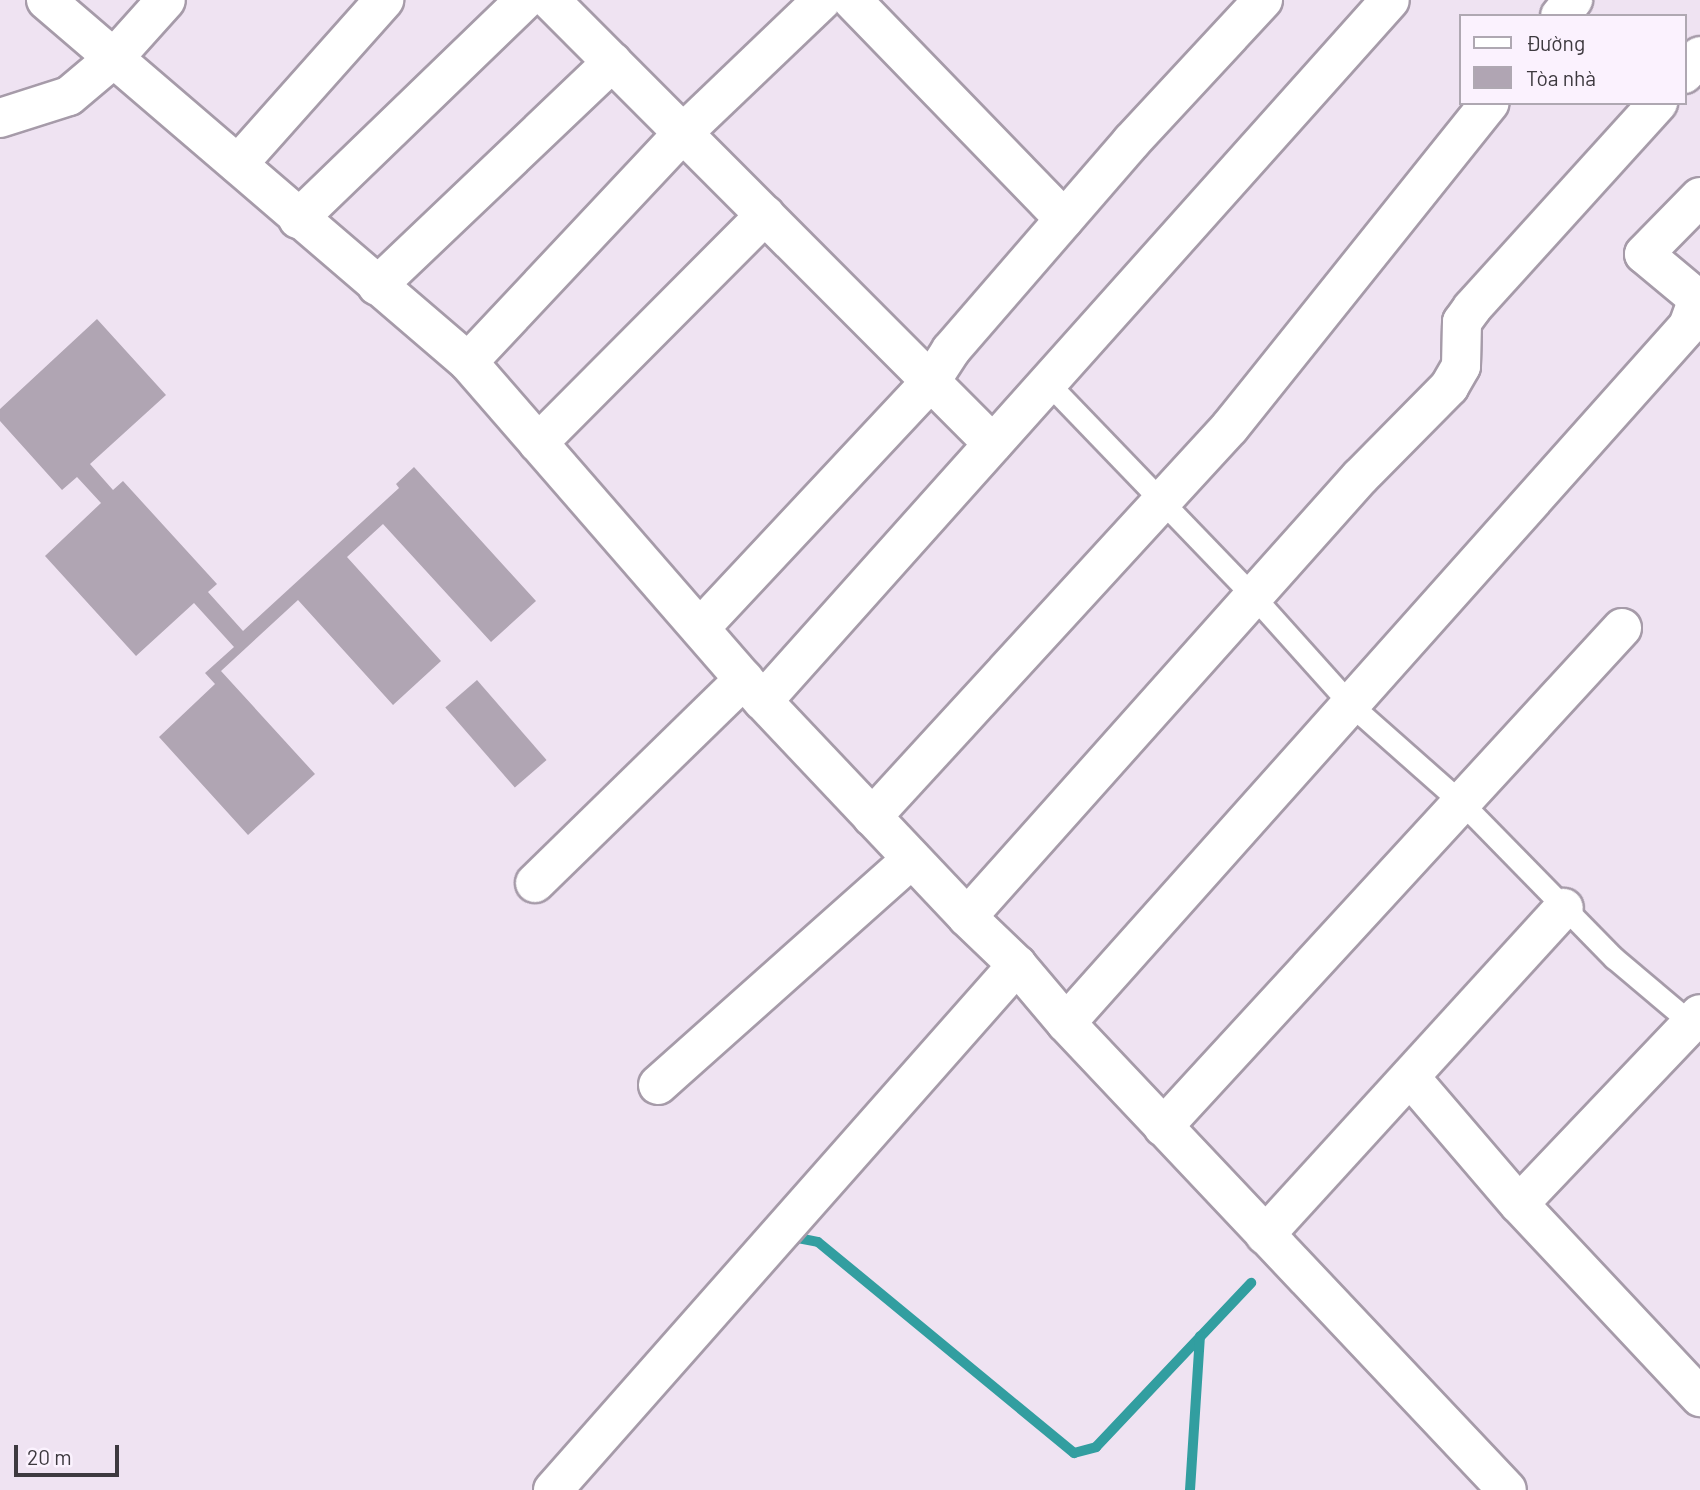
<!DOCTYPE html>
<html>
<head>
<meta charset="utf-8">
<style>
	body { margin:0 }
	#map { position:relative; width:1700px; height:1490px; overflow:hidden; background:#efe3f2; font-family:Barlow,sans-serif }
	div>[style] { position:absolute }
	.stream>* { height:10px; margin:-5px; padding:0 5px; transform-origin:5px; border-radius:5px; background:#329ea0 }
	.building>* { inset:0; background:#b0a5b3; transform-origin:0 0 }
	.roads { filter:drop-shadow(2px 0 #a69ba9) drop-shadow(-2px 0 #a69ba9) drop-shadow(0 2px #a69ba9) drop-shadow(0 -2px #a69ba9) }
	.service>* { height:21px; margin:-10.5px; padding:0 10.5px; transform-origin:10.5px; border-radius:10.5px; background:#fff }
	.minor>* { height:38px; margin:-19px; padding:0 19px; transform-origin:19px; border-radius:19px; background:#fff }
	span { translate:-50% -50%; white-space:nowrap; text-align:center; line-height:1.15; -webkit-text-stroke:5px #fbf2fe; paint-order:stroke }
	.legend { position:absolute; left:1459px; top:14px; width:228px; height:91px; box-sizing:border-box; background:#fbf2fe; border:2px solid #afa8b2; margin:0; padding:9px 12px; list-style:none; font-size:21px; color:#3d393f }
	.legend li { display:flex; align-items:center; gap:14px; height:35px }
	.legend b { width:35px; border:2px solid #afa8b2 }
	.scale { position:absolute; left:14px; top:1445px; width:105px; height:32px; box-sizing:border-box; border:4px solid #3d393f; border-top:0; padding-left:9px; font-size:21px; line-height:24px; white-space:nowrap; color:#3d393f; -webkit-text-stroke:5px #fbf2fe; paint-order:stroke }
</style>
</head>
<body>
<div id="map">
	<div class="stream">
		<i style="left:792px;top:1244px;width:8px;rotate:-45deg"></i>
		<i style="left:798px;top:1238px;width:20px;rotate:11deg"></i>
		<i style="left:818px;top:1242px;width:332px;rotate:39.5deg"></i>
		<i style="left:1074px;top:1453px;width:23px;rotate:-15deg"></i>
		<i style="left:1096px;top:1447px;width:226px;rotate:-46.6deg"></i>
		<i style="left:1190px;top:1490px;width:154px;rotate:-86.3deg"></i>
	</div>
	<div class="building">
		<i style="clip-path:polygon(97px 319px,166px 395px,90px 464px,113px 490px,123px 481px,217px 584px,208px 592px,243px 631px,399px 488px,396px 484px,414px 467px,536px 601px,491px 642px,383px 524px,347px 557px,441px 661px,393px 705px,298px 600px,221px 671px,315px 774px,248px 835px,159px 737px,215px 684px,205px 673px,234px 647px,194px 603px,136px 656px,45px 556px,101px 503px,77px 477px,62px 490px,0 421px,0 409px)"></i>
		<i style="left:477px;top:680px;width:106px;height:42px;rotate:49deg"></i>
	</div>
	<div class="roads">
		<div class="service">
			<i style="left:1048px;top:383px;width:298px;rotate:46.1deg"></i>
			<i style="left:1255px;top:598px;width:142px;rotate:48.1deg"></i>
			<i style="left:1350px;top:704px;width:151px;rotate:41.5deg"></i>
			<i style="left:1463px;top:804px;width:216px;rotate:45.6deg"></i>
			<i style="left:1614px;top:958px;width:110px;rotate:40.2deg"></i>
		</div>
		<div class="minor">
			<i style="left:46px;top:0;width:556px;rotate:40.62deg"></i>
			<i style="left:468px;top:362px;width:449px;rotate:49deg"></i>
			<i style="left:763px;top:701px;width:297px;rotate:46.6deg"></i>
			<i style="left:967px;top:917px;width:69px;rotate:43.8deg"></i>
			<i style="left:1017px;top:965px;width:76px;rotate:49.8deg"></i>
			<i style="left:1066px;top:1023px;width:642px;rotate:46.64deg"></i>
			<i style="left:550px;top:0;width:627px;rotate:45.06deg"></i>
			<i style="left:852px;top:0;width:305px;rotate:45.9deg"></i>
			<i style="left:1560px;top:16px;width:21px;rotate:-51deg"></i>
			<i style="left:1684px;top:74px;width:24px;rotate:-48deg"></i>
			<i style="left:0;top:118px;width:72px;rotate:-17.7deg"></i>
			<i style="left:69px;top:96px;width:57px;rotate:-40.1deg"></i>
			<i style="left:113px;top:59px;width:79px;rotate:-48.1deg"></i>
			<i style="left:238px;top:164px;width:220px;rotate:-48.3deg"></i>
			<i style="left:298px;top:219px;width:315px;rotate:-44deg"></i>
			<i style="left:377px;top:286px;width:325px;rotate:-43.6deg"></i>
			<i style="left:468px;top:362px;width:314px;rotate:-46.8deg"></i>
			<i style="left:683px;top:133px;width:192px;rotate:-43.7deg"></i>
			<i style="left:538px;top:443px;width:322px;rotate:-45.1deg"></i>
			<i style="left:700px;top:628px;width:338px;rotate:-46.9deg"></i>
			<i style="left:931px;top:381px;width:37px;rotate:-57deg"></i>
			<i style="left:951px;top:350px;width:275px;rotate:-49.1deg"></i>
			<i style="left:1131px;top:142px;width:194px;rotate:-47.1deg"></i>
			<i style="left:763px;top:701px;width:940px;rotate:-48.19deg"></i>
			<i style="left:872px;top:817px;width:529px;rotate:-47.45deg"></i>
			<i style="left:1230px;top:427px;width:415px;rotate:-51.3deg"></i>
			<i style="left:535px;top:883px;width:292px;rotate:-44.3deg"></i>
			<i style="left:967px;top:917px;width:590px;rotate:-48.23deg"></i>
			<i style="left:1360px;top:477px;width:127px;rotate:-45.3deg"></i>
			<i style="left:1449px;top:387px;width:24px;rotate:-60deg"></i>
			<i style="left:1461px;top:366px;width:44px;rotate:-88.7deg"></i>
			<i style="left:1462px;top:322px;width:17px;rotate:-54deg"></i>
			<i style="left:1472px;top:308px;width:277px;rotate:-47.8deg"></i>
			<i style="left:1066px;top:1023px;width:934px;rotate:-48.25deg"></i>
			<i style="left:1688px;top:326px;width:29px;rotate:-70deg"></i>
			<i style="left:1698px;top:299px;width:70px;rotate:-140.2deg"></i>
			<i style="left:1644px;top:254px;width:80px;rotate:-45.5deg"></i>
			<i style="left:1410px;top:1077px;width:167px;rotate:49.4deg"></i>
			<i style="left:1519px;top:1204px;width:265px;rotate:46.8deg"></i>
			<i style="left:658px;top:1085px;width:340px;rotate:-41.7deg"></i>
			<i style="left:1163px;top:1127px;width:678px;rotate:-47.39deg"></i>
			<i style="left:1519px;top:1204px;width:262px;rotate:-46.4deg"></i>
			<i style="left:1265px;top:1235px;width:443px;rotate:-47.6deg"></i>
			<i style="left:553px;top:1490px;width:701px;rotate:-48.53deg"></i>
		</div>
	</div>
	<ul class="legend">
	<li><b style="height:9px;background:#fff"></b>Đường</li>
	<li><b style="height:19px;background:#b0a5b3"></b>Tòa nhà</li>
	</ul>
	<div class="scale">20 m</div>
</div>
</body>
</html>
